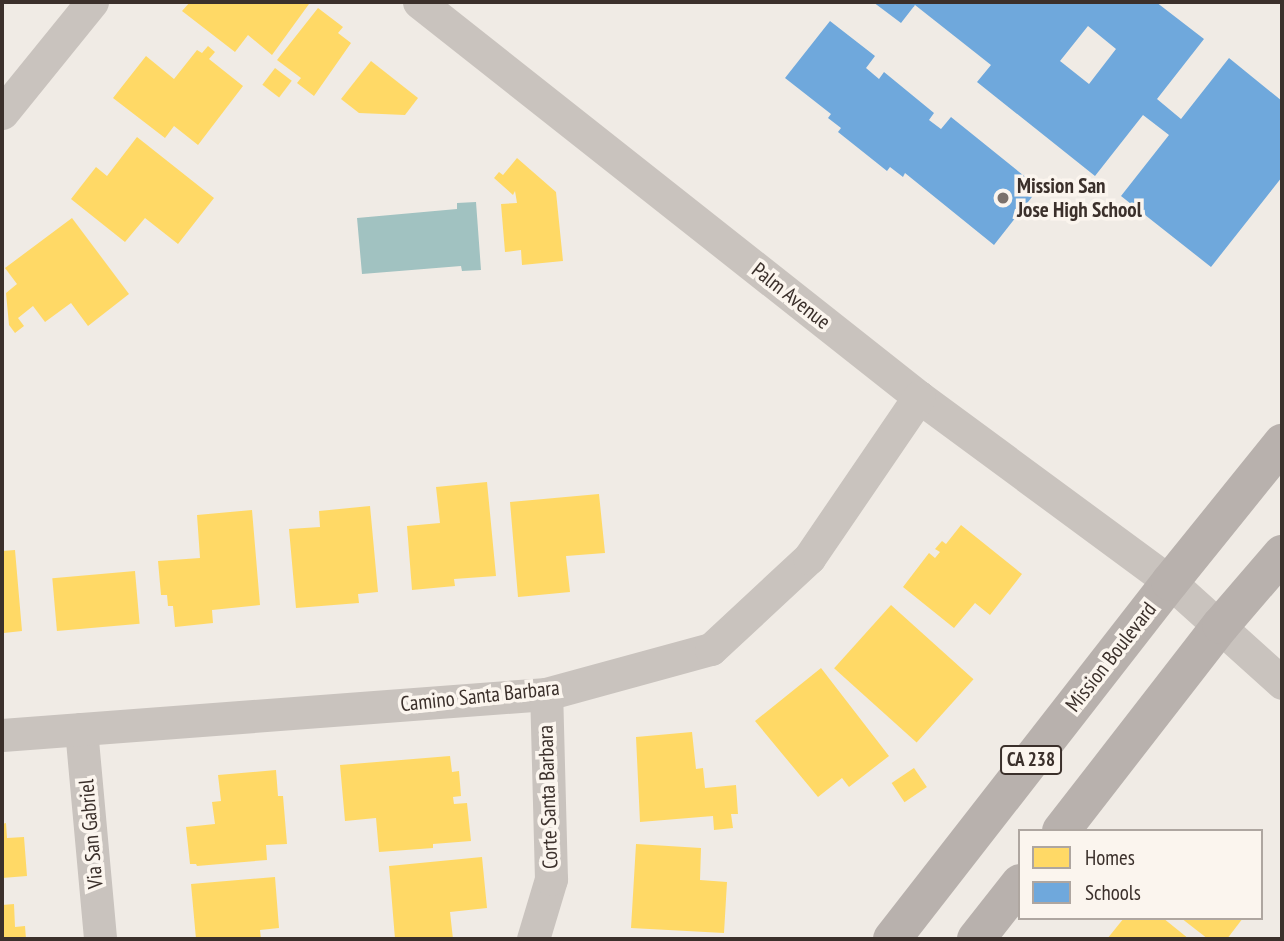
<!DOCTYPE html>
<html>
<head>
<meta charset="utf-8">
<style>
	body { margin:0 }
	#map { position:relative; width:1284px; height:941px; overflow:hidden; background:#f0ebe5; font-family:"PT Sans Narrow",sans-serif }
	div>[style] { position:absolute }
	.water>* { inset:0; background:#a1c2c1 }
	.homes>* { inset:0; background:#ffd966; transform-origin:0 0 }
	.schools>* { inset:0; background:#6fa8dc }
	.minor>* { height:33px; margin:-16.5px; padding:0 16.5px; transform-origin:16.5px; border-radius:16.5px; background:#c9c3be }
	.primary>* { height:38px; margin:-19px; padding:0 19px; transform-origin:19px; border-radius:19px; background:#b8b1ad }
	.dots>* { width:19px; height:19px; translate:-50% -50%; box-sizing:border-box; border:4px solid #fbf5ee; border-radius:50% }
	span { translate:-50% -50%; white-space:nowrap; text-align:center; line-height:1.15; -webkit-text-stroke:7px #fbf5ee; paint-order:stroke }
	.shield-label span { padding:2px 5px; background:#fbf5ee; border:2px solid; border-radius:5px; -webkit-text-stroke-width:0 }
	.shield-label { font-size:19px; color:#3b302b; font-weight:700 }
	.poi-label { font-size:21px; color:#3b302b; font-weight:700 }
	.left { translate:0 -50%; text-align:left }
	.street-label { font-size:21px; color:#3b302b }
	.frame { position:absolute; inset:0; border:4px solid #3b302b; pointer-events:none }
	.legend { position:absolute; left:1018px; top:829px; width:245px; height:91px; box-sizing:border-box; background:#fbf5ee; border:2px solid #aea6a0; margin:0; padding:9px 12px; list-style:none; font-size:21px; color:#3b302b }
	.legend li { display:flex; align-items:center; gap:14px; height:35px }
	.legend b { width:35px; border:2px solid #aea6a0 }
</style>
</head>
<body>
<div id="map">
	<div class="water">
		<i style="clip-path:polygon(476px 202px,481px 270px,462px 271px,461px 266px,362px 274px,357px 218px,457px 209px,457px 203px)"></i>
	</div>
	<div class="homes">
		<i style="clip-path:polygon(190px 2px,306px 2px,309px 4px,272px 55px,248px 35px,235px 52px,182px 11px)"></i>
		<i style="clip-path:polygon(318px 8px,343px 27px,338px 33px,351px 43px,314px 96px,297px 83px,301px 78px,277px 60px)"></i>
		<i style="clip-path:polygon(208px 46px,215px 52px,209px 59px,243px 86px,198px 145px,174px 126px,165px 138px,113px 98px,146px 56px,174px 79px,197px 50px,202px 53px)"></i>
		<i style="clip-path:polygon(371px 61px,418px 98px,405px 115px,359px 113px,341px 99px)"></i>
		<i style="left:275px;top:68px;width:21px;height:21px;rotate:37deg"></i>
		<i style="clip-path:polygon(137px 137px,214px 198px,178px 244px,145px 218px,125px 242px,71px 199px,96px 167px,107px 176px)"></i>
		<i style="clip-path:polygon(517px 158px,556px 192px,563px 261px,522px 265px,521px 250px,505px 252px,501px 204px,517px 203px,515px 191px,513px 195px,494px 178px,499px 172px,503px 175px)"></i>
		<i style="clip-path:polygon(72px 218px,129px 294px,88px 326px,71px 303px,45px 322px,33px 306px,18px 318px,24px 326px,15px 333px,9px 325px,6px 293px,17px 284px,5px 268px)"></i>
		<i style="clip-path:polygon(487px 482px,496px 576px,454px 579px,455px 586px,412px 590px,407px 526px,440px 523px,436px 487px)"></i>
		<i style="clip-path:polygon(599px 494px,605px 553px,566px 556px,570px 592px,518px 597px,510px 502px)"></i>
		<i style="clip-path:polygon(370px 506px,378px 592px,358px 594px,359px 603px,296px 608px,289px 529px,320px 527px,319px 511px)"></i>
		<i style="clip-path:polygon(252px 510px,260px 605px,212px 610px,213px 623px,175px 627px,173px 606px,168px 606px,167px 595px,161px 595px,158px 561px,200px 558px,197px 515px)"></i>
		<i style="clip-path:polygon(961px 525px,1022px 574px,990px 615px,975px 603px,954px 628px,903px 587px,929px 553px,935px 558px,940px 552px,935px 549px,942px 541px,946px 544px)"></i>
		<i style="clip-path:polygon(15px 550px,22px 631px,4px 633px,2px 638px,2px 551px)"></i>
		<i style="left:135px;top:571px;width:53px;height:83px;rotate:85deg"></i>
		<i style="left:891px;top:605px;width:111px;height:85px;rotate:42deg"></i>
		<i style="clip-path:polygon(821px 668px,889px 756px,849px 787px,842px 778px,818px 797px,755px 721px)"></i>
		<i style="clip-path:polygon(692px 732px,696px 769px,703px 768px,705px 788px,736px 785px,738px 814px,731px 814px,733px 828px,714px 830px,713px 816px,640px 822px,636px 737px)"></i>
		<i style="clip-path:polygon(450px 756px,452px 772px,459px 771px,461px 796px,453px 797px,454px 804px,467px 803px,471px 841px,433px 844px,433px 848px,379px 852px,376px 818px,345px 821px,340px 765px)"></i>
		<i style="left:914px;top:768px;width:23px;height:27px;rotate:56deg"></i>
		<i style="clip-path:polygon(276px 770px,278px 796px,283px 796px,287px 844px,266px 845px,267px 860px,197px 866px,196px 864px,190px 864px,186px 827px,215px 824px,212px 802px,221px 801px,218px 775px)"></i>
		<i style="clip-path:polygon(6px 823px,7px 838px,24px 837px,27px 876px,2px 878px,2px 824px)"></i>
		<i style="clip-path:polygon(636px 844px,701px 848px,700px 880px,727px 882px,724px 933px,631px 928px)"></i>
		<i style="clip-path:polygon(482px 857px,487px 908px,450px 912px,453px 939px,395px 939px,389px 866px)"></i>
		<i style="clip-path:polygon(275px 877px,279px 928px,260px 930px,261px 939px,196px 939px,191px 884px)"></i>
		<i style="clip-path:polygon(14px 904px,15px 927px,25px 926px,26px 939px,2px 939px,2px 905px)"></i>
		<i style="clip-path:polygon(1124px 918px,1163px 918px,1189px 939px,1107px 939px)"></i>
		<i style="clip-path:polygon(1181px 918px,1243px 918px,1227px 939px,1208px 939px)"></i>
	</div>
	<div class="schools">
		<i style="clip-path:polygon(evenodd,873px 2px,1156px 2px,1204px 39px,1157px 99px,1181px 119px,1229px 58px,1282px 101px,1282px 177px,1211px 267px,1121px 196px,1169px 135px,1143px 115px,1095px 176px,977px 82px,991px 65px,915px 5px,901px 23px,873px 2px,1088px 26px,1116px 49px,1089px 84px,1060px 61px,1088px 26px)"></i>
		<i style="clip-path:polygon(830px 21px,875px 56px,866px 68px,879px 79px,884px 72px,934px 113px,929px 120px,941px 129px,951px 117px,1039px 188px,994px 245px,905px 173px,903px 177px,890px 167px,887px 171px,838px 132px,841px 128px,828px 118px,831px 114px,785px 78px)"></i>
	</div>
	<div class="minor">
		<i style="left:419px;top:2px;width:637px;rotate:38.31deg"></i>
		<i style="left:919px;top:397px;width:312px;rotate:36.4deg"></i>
		<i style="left:1170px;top:582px;width:151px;rotate:42deg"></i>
		<i style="left:2px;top:113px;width:143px;rotate:-51deg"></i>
		<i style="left:81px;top:729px;width:211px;rotate:84.8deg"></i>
		<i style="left:2px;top:735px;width:546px;rotate:-4.31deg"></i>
		<i style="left:546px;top:694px;width:171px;rotate:-15.3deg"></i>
		<i style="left:711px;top:649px;width:134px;rotate:-42.9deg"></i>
		<i style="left:809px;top:558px;width:195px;rotate:-55.7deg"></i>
		<i style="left:533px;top:939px;width:63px;rotate:-73.3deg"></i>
		<i style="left:551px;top:879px;width:185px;rotate:-91.5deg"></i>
	</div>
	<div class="primary">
		<i style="left:1061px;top:831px;width:261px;rotate:-52.2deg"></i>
		<i style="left:1221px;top:625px;width:94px;rotate:-49.3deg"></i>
		<i style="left:892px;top:939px;width:452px;rotate:-52.1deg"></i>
		<i style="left:1170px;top:582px;width:179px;rotate:-51.1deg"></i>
		<i style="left:976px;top:939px;width:71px;rotate:-51.8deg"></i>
	</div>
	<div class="dots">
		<i style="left:1003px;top:198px;background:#7a716c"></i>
	</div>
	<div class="shield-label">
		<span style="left:1031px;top:760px">CA 238</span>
	</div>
	<div class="poi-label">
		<span class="left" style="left:1017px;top:198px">Mission San<br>Jose High School</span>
	</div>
	<div class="street-label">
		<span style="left:791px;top:296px;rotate:38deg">Palm Avenue</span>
		<span style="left:1111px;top:657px;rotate:-52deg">Mission Boulevard</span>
		<span style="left:480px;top:696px;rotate:-6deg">Camino Santa Barbara</span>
		<span style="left:548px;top:797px;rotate:-92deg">Corte Santa Barbara</span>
		<span style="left:91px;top:834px;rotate:-95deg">Via San Gabriel</span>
	</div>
	<div class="frame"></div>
	<ul class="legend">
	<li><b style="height:19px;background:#ffd966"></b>Homes</li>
	<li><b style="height:19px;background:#6fa8dc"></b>Schools</li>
	</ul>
</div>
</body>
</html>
